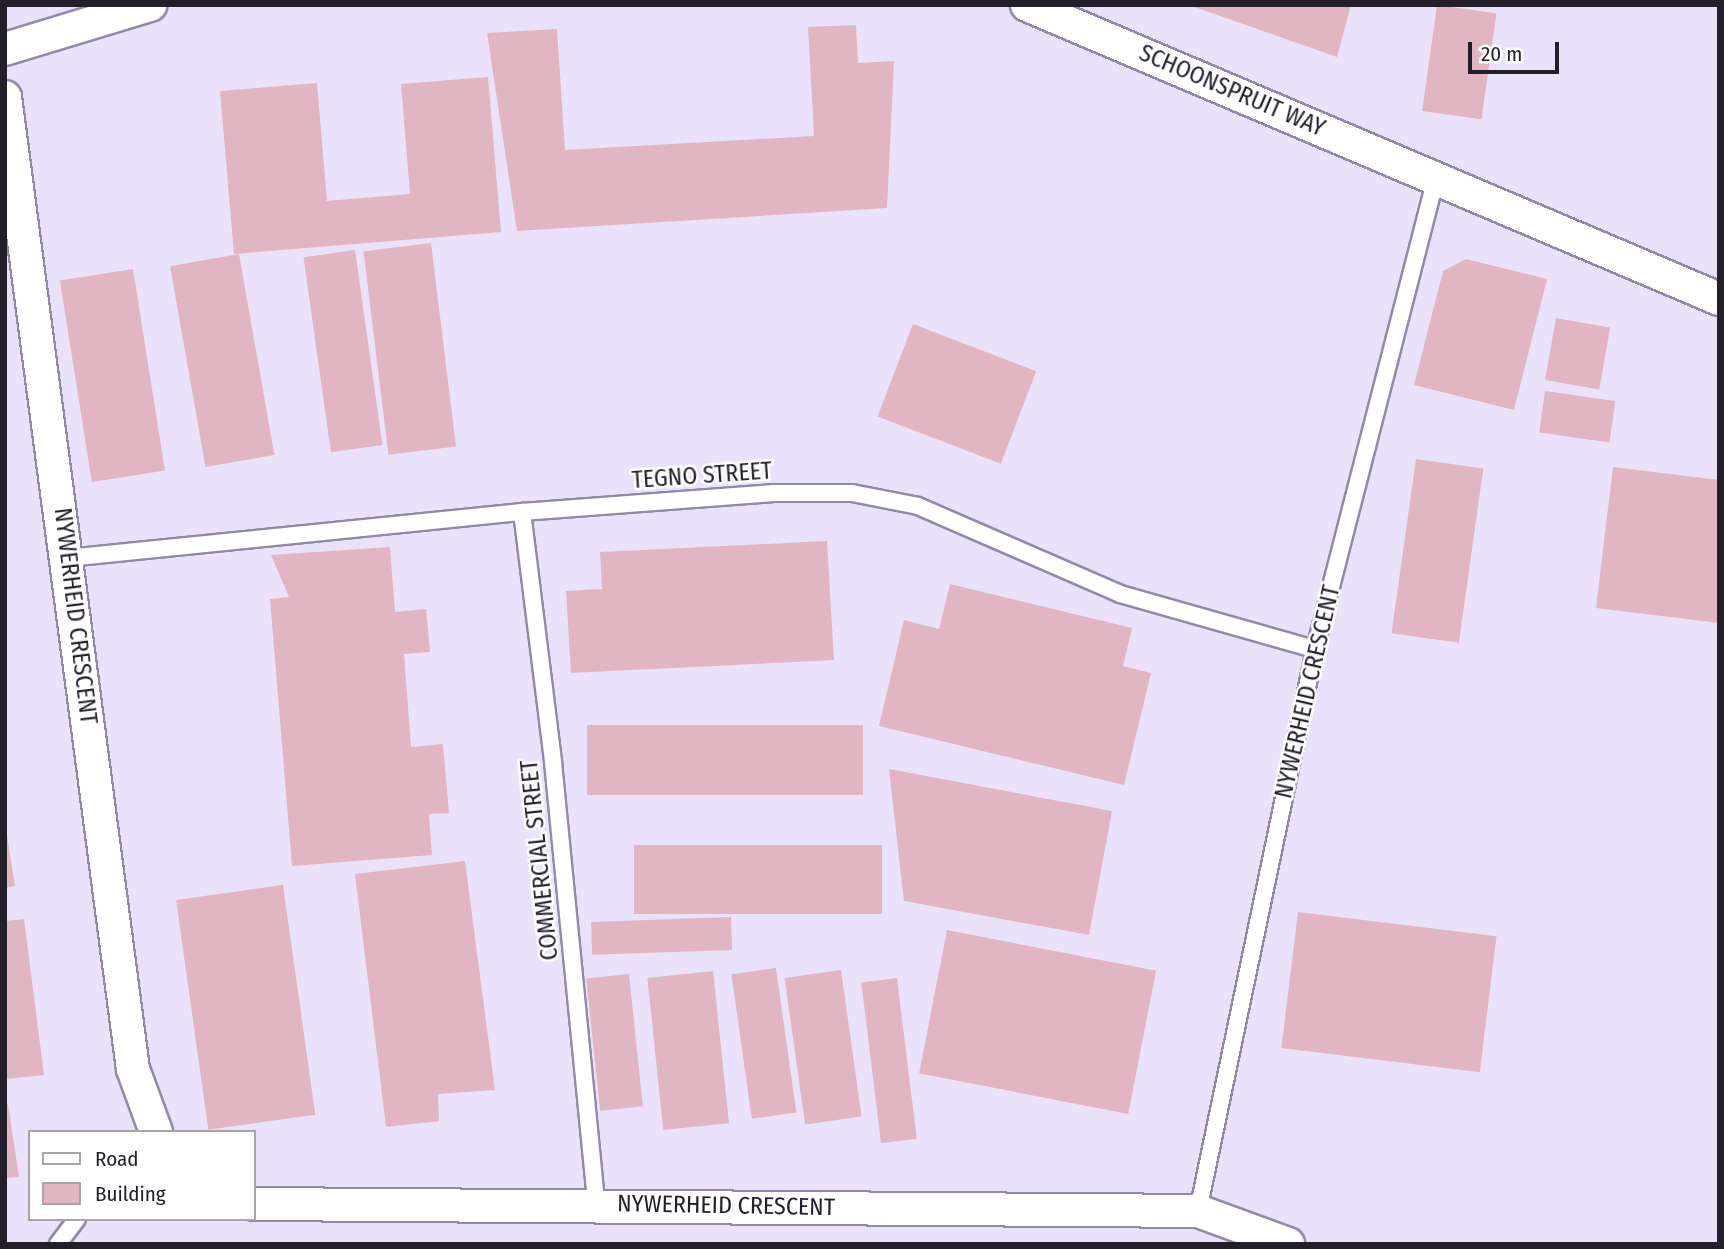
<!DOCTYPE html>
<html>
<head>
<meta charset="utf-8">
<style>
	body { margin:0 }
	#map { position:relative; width:1724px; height:1249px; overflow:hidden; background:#f4f0fe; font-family:"Fira Sans Condensed",sans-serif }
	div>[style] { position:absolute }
	.built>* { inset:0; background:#e9e2fa }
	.building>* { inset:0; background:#e1b6c2; transform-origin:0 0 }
	.roads { filter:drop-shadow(2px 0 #9289a8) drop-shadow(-2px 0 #9289a8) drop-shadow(0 2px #9289a8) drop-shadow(0 -2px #9289a8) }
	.service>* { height:16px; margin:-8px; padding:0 8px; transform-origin:8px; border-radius:8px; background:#fff }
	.minor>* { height:32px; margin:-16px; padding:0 16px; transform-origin:16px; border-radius:16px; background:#fff }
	span { translate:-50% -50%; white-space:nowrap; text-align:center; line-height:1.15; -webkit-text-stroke:5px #fff; paint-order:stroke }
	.street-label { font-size:24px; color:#221f2b }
	.frame { position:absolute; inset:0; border:7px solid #221f2b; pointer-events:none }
	.legend { position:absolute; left:28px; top:1130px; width:228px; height:91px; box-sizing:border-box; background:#fff; border:2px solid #a7a5aa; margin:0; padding:9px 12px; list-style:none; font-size:21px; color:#221f2b }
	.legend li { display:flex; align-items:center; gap:14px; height:35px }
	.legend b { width:35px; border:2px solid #a7a5aa }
	.scale { position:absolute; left:1468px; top:42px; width:91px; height:32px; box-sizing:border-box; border:4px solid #221f2b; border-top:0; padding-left:9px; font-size:21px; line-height:24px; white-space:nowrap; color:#221f2b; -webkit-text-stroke:5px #fff; paint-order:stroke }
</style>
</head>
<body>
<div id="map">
	<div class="built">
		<i style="clip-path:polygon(evenodd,5px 5px,1719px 5px,1719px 1244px,5px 1244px,5px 5px,30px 1132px,254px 1132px,254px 1219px,30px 1219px,30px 1132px)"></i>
	</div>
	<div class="building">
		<i style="clip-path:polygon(1189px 5px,1351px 5px,1337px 57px)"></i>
		<i style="left:1437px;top:5px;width:60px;height:107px;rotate:8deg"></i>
		<i style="clip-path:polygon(856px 25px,858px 63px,894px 61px,887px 208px,517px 231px,487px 33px,557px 29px,565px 150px,814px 136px,808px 27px)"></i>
		<i style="clip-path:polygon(488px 77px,501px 232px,234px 254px,220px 91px,317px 83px,327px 201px,410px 194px,401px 84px)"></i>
		<i style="left:431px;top:243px;width:205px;height:68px;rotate:83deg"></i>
		<i style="left:355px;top:250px;width:197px;height:52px;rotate:82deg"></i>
		<i style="left:239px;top:254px;width:204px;height:70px;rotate:80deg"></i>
		<i style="clip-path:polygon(1466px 259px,1547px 279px,1514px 410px,1414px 385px,1443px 271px)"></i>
		<i style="left:133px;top:269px;width:204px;height:74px;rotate:81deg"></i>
		<i style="left:1556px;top:318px;width:55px;height:63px;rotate:10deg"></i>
		<i style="left:913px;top:324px;width:132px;height:99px;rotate:21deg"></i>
		<i style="left:1545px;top:391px;width:71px;height:42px;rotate:8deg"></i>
		<i style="left:1416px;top:459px;width:68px;height:176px;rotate:8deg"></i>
		<i style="clip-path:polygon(1613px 467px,1719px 480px,1719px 623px,1596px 608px)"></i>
		<i style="clip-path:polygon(827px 541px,834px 660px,571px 673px,566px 591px,602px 589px,600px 552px)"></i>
		<i style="clip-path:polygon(390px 547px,395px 612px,426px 609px,430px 652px,404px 654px,411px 747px,443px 744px,449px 813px,429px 814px,432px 855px,292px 866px,270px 599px,289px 597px,271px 555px)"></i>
		<i style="clip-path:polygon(950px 584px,1132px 628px,1123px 666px,1151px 673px,1124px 785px,879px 726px,904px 620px,939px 629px)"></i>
		<i style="left:587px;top:725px;width:276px;height:70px"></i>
		<i style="clip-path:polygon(889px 769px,1112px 811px,1089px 935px,904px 901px)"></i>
		<i style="clip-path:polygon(5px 823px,15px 886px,5px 888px)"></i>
		<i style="left:634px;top:845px;width:248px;height:69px"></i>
		<i style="clip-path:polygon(465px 861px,495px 1090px,438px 1094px,439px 1121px,386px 1127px,355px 874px)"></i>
		<i style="left:283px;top:885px;width:232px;height:108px;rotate:82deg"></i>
		<i style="left:1298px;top:912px;width:200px;height:137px;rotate:7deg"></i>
		<i style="left:731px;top:917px;width:33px;height:140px;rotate:88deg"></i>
		<i style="clip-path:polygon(24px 919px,44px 1075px,5px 1079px,5px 921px)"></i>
		<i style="left:947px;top:930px;width:213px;height:146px;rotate:11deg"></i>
		<i style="left:776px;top:968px;width:146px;height:45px;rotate:82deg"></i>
		<i style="left:841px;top:970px;width:148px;height:57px;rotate:82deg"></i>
		<i style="left:713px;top:971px;width:153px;height:66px;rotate:84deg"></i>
		<i style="left:629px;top:974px;width:133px;height:43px;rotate:84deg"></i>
		<i style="left:897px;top:978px;width:162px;height:36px;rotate:83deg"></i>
		<i style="clip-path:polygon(5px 1104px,8px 1104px,19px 1177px,5px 1178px)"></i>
	</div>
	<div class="roads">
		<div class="service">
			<i style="left:522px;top:512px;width:252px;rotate:82.9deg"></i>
			<i style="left:553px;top:762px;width:444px;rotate:84.4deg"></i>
			<i style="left:68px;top:558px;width:456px;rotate:-5.8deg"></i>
			<i style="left:522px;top:512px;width:253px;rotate:-4.3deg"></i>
			<i style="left:774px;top:493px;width:78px"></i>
			<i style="left:852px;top:493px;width:67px;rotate:11.1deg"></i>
			<i style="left:918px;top:506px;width:220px;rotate:23.5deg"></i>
			<i style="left:1120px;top:594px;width:203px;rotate:15.8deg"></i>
			<i style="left:1198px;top:1211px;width:574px;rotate:-78.24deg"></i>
			<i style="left:1315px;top:649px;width:486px;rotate:-75.6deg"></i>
			<i style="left:58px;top:1244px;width:31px;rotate:-53deg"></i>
		</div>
		<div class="minor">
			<i style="left:1027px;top:5px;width:752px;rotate:23.02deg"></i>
			<i style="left:5px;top:49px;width:152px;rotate:-16.9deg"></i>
			<i style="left:5px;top:97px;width:980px;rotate:82.5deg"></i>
			<i style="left:133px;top:1069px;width:67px;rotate:69.9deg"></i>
			<i style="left:254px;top:1204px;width:944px;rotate:0.42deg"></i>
			<i style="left:1198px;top:1211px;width:96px;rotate:20.1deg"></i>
		</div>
	</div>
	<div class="street-label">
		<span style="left:1232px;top:91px;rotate:23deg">SCHOONSPRUIT WAY</span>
		<span style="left:702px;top:476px;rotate:-4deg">TEGNO STREET</span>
		<span style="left:75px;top:616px;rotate:83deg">NYWERHEID CRESCENT</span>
		<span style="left:1308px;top:692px;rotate:-77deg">NYWERHEID CRESCENT</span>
		<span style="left:540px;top:860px;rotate:-96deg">COMMERCIAL STREET</span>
		<span style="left:726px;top:1206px;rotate:1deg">NYWERHEID CRESCENT</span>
	</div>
	<div class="frame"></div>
	<ul class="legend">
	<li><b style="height:9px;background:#fff"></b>Road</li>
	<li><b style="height:19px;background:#e1b6c2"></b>Building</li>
	</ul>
	<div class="scale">20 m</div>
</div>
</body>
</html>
